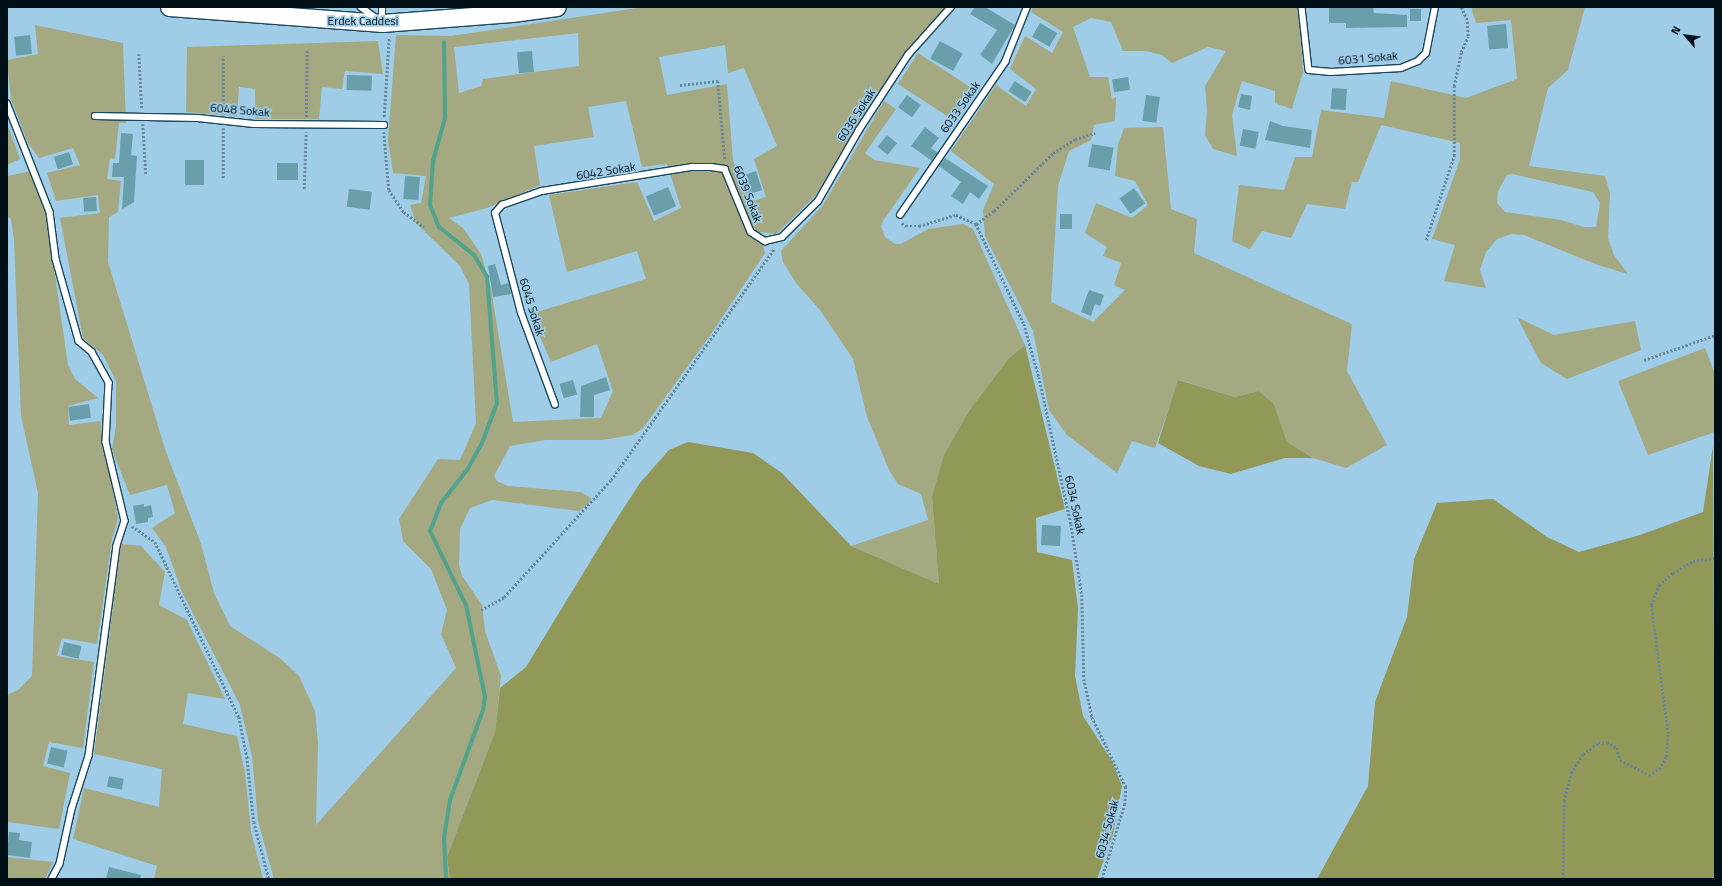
<!DOCTYPE html>
<html>
<head>
<meta charset="utf-8">
<style>
	body { margin:0 }
	#map { position:relative; width:1722px; height:886px; overflow:hidden; background:#9fcce6; font-family:"Titillium Web",sans-serif }
	div>[style] { position:absolute }
	.green>* { inset:0; background:#a4a981; transform-origin:0 0 }
	.forest>* { inset:0; background:#919858 }
	.stream>* { height:4px; margin:-2px; padding:0 2px; transform-origin:2px; border-radius:2px; background:#52a38e }
	.building>* { inset:0; background:#699fab; transform-origin:0 0 }
	.path>* { height:2.5px; margin-top:-1.25px; transform-origin:0; background:repeating-linear-gradient(90deg,#658699 0 2px,transparent 0 4px) }
	.roads { filter:drop-shadow(1px 0 #1c475c) drop-shadow(-1px 0 #1c475c) drop-shadow(0 1px #1c475c) drop-shadow(0 -1px #1c475c) }
	.service>* { height:5.5px; margin:-2.75px; padding:0 2.75px; transform-origin:2.75px; border-radius:2.75px; background:#fff }
	.primary>* { height:17px; margin:-8.5px; padding:0 8.5px; transform-origin:8.5px; border-radius:8.5px; background:#fff }
	span { translate:-50% -50%; white-space:nowrap; text-align:center; line-height:1.15; -webkit-text-stroke:3.5px #9fcce6; paint-order:stroke }
	.street-label { font-size:12px; color:#010f17 }
	.frame { position:absolute; inset:0; border:8px solid #010f17; pointer-events:none }
	.north { position:absolute; left:1666px; top:16px; width:40px; height:40px; -webkit-text-stroke:3px #9fcce6; paint-order:stroke; rotate:298deg; font-size:11px; font-weight:700; line-height:16px; text-align:center; color:#010f17 }
	.north::after { content:''; display:block; margin:auto; width:14px; height:18px; background:#010f17; clip-path:polygon(50% 0,100% 100%,50% 72%,0 100%) }
</style>
</head>
<body>
<div id="map">
	<div class="green">
		<i style="clip-path:polygon(evenodd,644px 7px,946px 7px,900px 62px,815px 196px,776px 234px,759px 232px,765px 253px,711px 334px,643px 428px,633px 435px,602px 440px,546px 440px,510px 446px,494px 476px,497px 481px,508px 486px,581px 492px,591px 498px,589px 503px,579px 511px,492px 500px,470px 508px,460px 529px,459px 565px,462px 576px,482px 605px,485px 631px,501px 676px,495px 732px,447px 857px,450px 879px,274px 879px,258px 821px,252px 756px,240px 705px,182px 592px,166px 547px,152px 528px,175px 513px,167px 485px,130px 495px,112px 450px,116px 426px,116px 381px,103px 355px,83px 338px,60px 218px,100px 213px,98px 195px,56px 201px,47px 173px,80px 165px,73px 148px,39px 158px,28px 143px,11px 99px,7px 60px,38px 54px,35px 25px,123px 43px,126px 123px,119px 123px,115px 159px,110px 158px,107px 179px,121px 181px,118px 212px,109px 217px,108px 262px,166px 452px,201px 544px,214px 593px,230px 626px,281px 659px,299px 676px,315px 711px,318px 743px,316px 825px,456px 668px,441px 634px,447px 610px,431px 569px,403px 541px,399px 519px,438px 459px,460px 460px,476px 423px,469px 284px,460px 266px,416px 223px,410px 205px,421px 203px,426px 176px,393px 173px,388px 140px,396px 35px,451px 36px,644px 7px,578px 33px,579px 66px,483px 79px,481px 86px,459px 93px,454px 47px,578px 33px,644px 7px,725px 45px,728px 73px,744px 68px,777px 146px,754px 159px,766px 197px,750px 202px,733px 161px,727px 84px,667px 95px,659px 57px,725px 45px,644px 7px,626px 101px,642px 167px,667px 164px,681px 208px,654px 221px,637px 182px,549px 195px,567px 272px,637px 251px,646px 279px,530px 314px,551px 362px,597px 344px,613px 391px,601px 418px,513px 422px,491px 289px,481px 254px,463px 228px,449px 218px,487px 208px,540px 185px,534px 146px,594px 137px,588px 107px,626px 101px)"></i>
		<i style="clip-path:polygon(1033px 7px,1299px 7px,1303px 72px,1292px 109px,1275px 103px,1275px 91px,1242px 81px,1232px 115px,1237px 156px,1213px 149px,1205px 135px,1207px 110px,1205px 86px,1226px 51px,1208px 47px,1172px 63px,1162px 55px,1146px 51px,1123px 51px,1111px 22px,1091px 18px,1073px 27px,1090px 77px,1108px 77px,1112px 99px,1116px 97px,1115px 121px,1094px 125px,1091px 140px,1069px 151px,1058px 186px,1051px 302px,1093px 322px,1125px 290px,1114px 285px,1121px 263px,1103px 256px,1107px 247px,1085px 233px,1096px 203px,1132px 218px,1148px 205px,1135px 181px,1115px 176px,1118px 144px,1124px 128px,1163px 127px,1171px 209px,1197px 219px,1194px 253px,1352px 324px,1347px 371px,1387px 445px,1346px 468px,1313px 458px,1287px 442px,1274px 404px,1259px 391px,1235px 397px,1179px 380px,1155px 448px,1132px 441px,1117px 473px,1067px 435px,1049px 410px,1033px 331px,985px 236px,983px 210px,994px 184px,951px 151px,996px 85px,1026px 106px,1036px 89px,1010px 69px,1025px 36px,1052px 53px,1063px 32px,1031px 12px)"></i>
		<i style="clip-path:polygon(evenodd,1471px 7px,1585px 7px,1568px 70px,1548px 88px,1529px 166px,1605px 176px,1610px 193px,1608px 238px,1614px 255px,1628px 274px,1595px 264px,1524px 235px,1511px 234px,1497px 239px,1486px 252px,1480px 270px,1486px 288px,1444px 281px,1455px 245px,1432px 239px,1460px 159px,1460px 143px,1381px 125px,1358px 182px,1352px 182px,1345px 209px,1307px 204px,1291px 238px,1262px 231px,1250px 249px,1232px 241px,1239px 185px,1284px 190px,1295px 157px,1312px 157px,1321px 110px,1384px 118px,1391px 81px,1466px 98px,1517px 79px,1511px 20px,1476px 23px,1471px 7px,1512px 174px,1593px 192px,1600px 203px,1596px 227px,1584px 227px,1561px 220px,1505px 212px,1497px 203px,1498px 191px,1507px 175px,1512px 174px)"></i>
		<i style="clip-path:polygon(378px 41px,383px 74px,345px 71px,342px 89px,322px 87px,319px 119px,255px 119px,255px 89px,239px 87px,237px 116px,186px 112px,187px 47px)"></i>
		<i style="left:918px;top:53px;width:68px;height:37px;rotate:33deg"></i>
		<i style="clip-path:polygon(884px 101px,896px 109px,865px 153px,874px 160px,920px 168px,883px 221px,881px 226px,885px 237px,895px 244px,901px 244px,928px 229px,963px 224px,973px 229px,1025px 345px,1009px 358px,971px 408px,932px 497px,939px 584px,851px 546px,928px 520px,921px 494px,898px 484px,890px 472px,867px 417px,853px 359px,820px 310px,796px 283px,783px 262px,781px 251px,823px 205px)"></i>
		<i style="clip-path:polygon(7px 123px,20px 159px,7px 165px)"></i>
		<i style="clip-path:polygon(31px 171px,45px 206px,68px 365px,75px 379px,98px 398px,68px 406px,69px 425px,100px 421px,118px 519px,112px 539px,97px 644px,62px 638px,57px 656px,94px 662px,83px 748px,49px 742px,43px 766px,70px 773px,59px 829px,7px 822px,7px 695px,18px 690px,32px 676px,38px 493px,21px 416px,14px 240px,11px 219px,7px 216px,7px 176px)"></i>
		<i style="clip-path:polygon(1517px 317px,1554px 335px,1635px 321px,1641px 350px,1567px 379px,1541px 363px)"></i>
		<i style="clip-path:polygon(1705px 348px,1715px 374px,1715px 432px,1648px 455px,1618px 381px)"></i>
		<i style="clip-path:polygon(121px 544px,141px 546px,165px 572px,159px 605px,187px 620px,225px 699px,188px 693px,183px 724px,237px 736px,245px 773px,251px 831px,263px 879px,154px 879px,157px 866px,73px 839px,84px 788px,159px 807px,162px 769px,94px 754px)"></i>
		<i style="clip-path:polygon(7px 857px,53px 862px,45px 879px,7px 879px)"></i>
	</div>
	<div class="forest">
		<i style="clip-path:polygon(1025px 345px,1065px 509px,1036px 518px,1037px 552px,1072px 560px,1078px 609px,1075px 676px,1083px 716px,1112px 761px,1122px 786px,1113px 834px,1097px 879px,450px 879px,447px 857px,495px 732px,500px 688px,526px 667px,612px 526px,640px 483px,669px 450px,688px 442px,753px 453px,782px 473px,851px 546px,939px 584px,932px 497px,944px 455px,971px 408px,1009px 358px)"></i>
		<i style="clip-path:polygon(1178px 380px,1235px 397px,1259px 391px,1274px 404px,1287px 442px,1313px 458px,1285px 458px,1231px 474px,1199px 466px,1158px 443px)"></i>
		<i style="clip-path:polygon(1713px 446px,1715px 879px,1317px 879px,1368px 786px,1375px 702px,1407px 617px,1414px 559px,1437px 503px,1493px 499px,1547px 537px,1579px 552px,1640px 535px,1703px 512px)"></i>
	</div>
	<div class="stream">
		<i style="left:444px;top:42px;width:76px;rotate:89.2deg"></i>
		<i style="left:445px;top:118px;width:45px;rotate:105.6deg"></i>
		<i style="left:433px;top:161px;width:44px;rotate:93.9deg"></i>
		<i style="left:430px;top:205px;width:24px;rotate:68deg"></i>
		<i style="left:439px;top:227px;width:45px;rotate:38.7deg"></i>
		<i style="left:474px;top:255px;width:26px;rotate:59deg"></i>
		<i style="left:487px;top:277px;width:126px;rotate:85.5deg"></i>
		<i style="left:497px;top:403px;width:43px;rotate:110.6deg"></i>
		<i style="left:482px;top:443px;width:31px;rotate:119deg"></i>
		<i style="left:467px;top:470px;width:42px;rotate:128.2deg"></i>
		<i style="left:441px;top:503px;width:30px;rotate:111deg"></i>
		<i style="left:430px;top:531px;width:82px;rotate:64.1deg"></i>
		<i style="left:466px;top:605px;width:94px;rotate:78.3deg"></i>
		<i style="left:485px;top:697px;width:13px;rotate:99deg"></i>
		<i style="left:483px;top:710px;width:96px;rotate:110.1deg"></i>
		<i style="left:450px;top:800px;width:38px;rotate:99deg"></i>
		<i style="left:444px;top:838px;width:41px;rotate:87.2deg"></i>
	</div>
	<div class="building">
		<i style="clip-path:polygon(975px 7px,985px 7px,1015px 25px,992px 64px,980px 55px,997px 30px,970px 14px)"></i>
		<i style="clip-path:polygon(1329px 7px,1373px 7px,1374px 13px,1407px 15px,1407px 27px,1346px 28px,1346px 23px,1329px 23px)"></i>
		<i style="left:1410px;top:9px;width:11px;height:12px"></i>
		<i style="left:1040px;top:23px;width:20px;height:16px;rotate:30deg"></i>
		<i style="left:1506px;top:24px;width:24px;height:19px;rotate:85deg"></i>
		<i style="left:30px;top:35px;width:19px;height:16px;rotate:84deg"></i>
		<i style="left:940px;top:41px;width:26px;height:20px;rotate:29deg"></i>
		<i style="left:532px;top:51px;width:21px;height:15px;rotate:85deg"></i>
		<i style="left:347px;top:75px;width:25px;height:15px;rotate:2deg"></i>
		<i style="left:1128px;top:77px;width:13px;height:16px;rotate:81deg"></i>
		<i style="left:1015px;top:81px;width:20px;height:12px;rotate:33deg"></i>
		<i style="left:1332px;top:88px;width:15px;height:21px;rotate:4deg"></i>
		<i style="clip-path:polygon(1241px 94px,1252px 96px,1250px 110px,1238px 107px)"></i>
		<i style="left:907px;top:95px;width:17px;height:15px;rotate:36deg"></i>
		<i style="left:1146px;top:95px;width:14px;height:26px;rotate:8deg"></i>
		<i style="clip-path:polygon(1270px 121px,1283px 126px,1312px 130px,1310px 148px,1265px 140px)"></i>
		<i style="clip-path:polygon(925px 127px,939px 138px,931px 148px,938px 153px,932px 161px,911px 146px)"></i>
		<i style="left:1243px;top:129px;width:16px;height:17px;rotate:11deg"></i>
		<i style="clip-path:polygon(121px 133px,133px 134px,131px 155px,137px 156px,134px 202px,122px 209px,124px 177px,112px 177px,113px 163px,119px 163px)"></i>
		<i style="left:887px;top:135px;width:13px;height:15px;rotate:39deg"></i>
		<i style="left:1092px;top:144px;width:22px;height:23px;rotate:10deg"></i>
		<i style="left:69px;top:152px;width:13px;height:16px;rotate:72deg"></i>
		<i style="clip-path:polygon(945px 158px,988px 186px,979px 199px,970px 192px,963px 204px,951px 196px,961px 182px,939px 166px)"></i>
		<i style="left:185px;top:160px;width:19px;height:25px"></i>
		<i style="left:298px;top:163px;width:17px;height:21px;rotate:90deg"></i>
		<i style="left:756px;top:171px;width:20px;height:16px;rotate:72deg"></i>
		<i style="left:405px;top:176px;width:15px;height:23px;rotate:4deg"></i>
		<i style="left:668px;top:187px;width:21px;height:24px;rotate:67deg"></i>
		<i style="left:1134px;top:188px;width:19px;height:18px;rotate:54deg"></i>
		<i style="left:349px;top:189px;width:23px;height:18px;rotate:7deg"></i>
		<i style="left:96px;top:197px;width:14px;height:13px;rotate:86deg"></i>
		<i style="left:1060px;top:214px;width:12px;height:15px"></i>
		<i style="clip-path:polygon(495px 264px,501px 285px,509px 283px,511px 294px,493px 297px,488px 266px)"></i>
		<i style="clip-path:polygon(1089px 290px,1104px 295px,1100px 306px,1095px 304px,1091px 316px,1081px 312px)"></i>
		<i style="clip-path:polygon(606px 377px,610px 390px,594px 395px,594px 417px,580px 417px,581px 386px)"></i>
		<i style="left:573px;top:380px;width:15px;height:14px;rotate:74deg"></i>
		<i style="left:89px;top:404px;width:14px;height:21px;rotate:82deg"></i>
		<i style="clip-path:polygon(144px 504px,144px 507px,151px 505px,153px 517px,148px 518px,148px 522px,136px 524px,133px 506px)"></i>
		<i style="left:1042px;top:525px;width:19px;height:20px;rotate:3deg"></i>
		<i style="left:64px;top:642px;width:18px;height:13px;rotate:13deg"></i>
		<i style="left:51px;top:747px;width:17px;height:17px;rotate:13deg"></i>
		<i style="left:109px;top:776px;width:15px;height:11px;rotate:11deg"></i>
		<i style="clip-path:polygon(9px 832px,20px 833px,19px 840px,32px 842px,30px 858px,7px 855px)"></i>
		<i style="clip-path:polygon(109px 867px,141px 875px,140px 879px,106px 879px)"></i>
	</div>
	<div class="path">
		<i style="left:139px;top:54px;width:55px;rotate:86.9deg"></i>
		<i style="left:680px;top:85px;width:38px;rotate:-6deg"></i>
		<i style="left:718px;top:81px;width:80px;rotate:85deg"></i>
		<i style="left:223px;top:113px;width:57px;rotate:-90deg"></i>
		<i style="left:306px;top:117px;width:66px;rotate:-89.1deg"></i>
		<i style="left:384px;top:117px;width:80px;rotate:-86.4deg"></i>
		<i style="left:143px;top:124px;width:50px;rotate:86.6deg"></i>
		<i style="left:384px;top:132px;width:58px;rotate:85.1deg"></i>
		<i style="left:389px;top:190px;width:27px;rotate:56deg"></i>
		<i style="left:404px;top:212px;width:25px;rotate:37deg"></i>
		<i style="left:223px;top:178px;width:50px;rotate:-90deg"></i>
		<i style="left:304px;top:189px;width:57px;rotate:-88deg"></i>
		<i style="left:902px;top:223px;width:5px;rotate:37deg"></i>
		<i style="left:906px;top:226px;width:13px"></i>
		<i style="left:919px;top:226px;width:39px;rotate:-17deg"></i>
		<i style="left:956px;top:215px;width:22px;rotate:24deg"></i>
		<i style="left:976px;top:224px;width:111px;rotate:64.4deg"></i>
		<i style="left:1024px;top:324px;width:55px;rotate:74.2deg"></i>
		<i style="left:1039px;top:377px;width:150px;rotate:77.7deg"></i>
		<i style="left:1071px;top:524px;width:72px;rotate:81.2deg"></i>
		<i style="left:1082px;top:595px;width:84px;rotate:88.6deg"></i>
		<i style="left:1084px;top:679px;width:39px;rotate:78deg"></i>
		<i style="left:1092px;top:717px;width:78px;rotate:64.1deg"></i>
		<i style="left:1126px;top:787px;width:17px;rotate:93deg"></i>
		<i style="left:1125px;top:804px;width:78px;rotate:107deg"></i>
		<i style="left:976px;top:224px;width:22px;rotate:-36deg"></i>
		<i style="left:994px;top:211px;width:83px;rotate:-44.5deg"></i>
		<i style="left:1053px;top:153px;width:26px;rotate:-32deg"></i>
		<i style="left:1075px;top:139px;width:21px;rotate:-17deg"></i>
		<i style="left:1426px;top:240px;width:89px;rotate:-71.6deg"></i>
		<i style="left:1454px;top:156px;width:70px;rotate:-90deg"></i>
		<i style="left:1454px;top:86px;width:35px;rotate:-78deg"></i>
		<i style="left:1461px;top:52px;width:17px;rotate:-66deg"></i>
		<i style="left:1468px;top:36px;width:16px;rotate:-94deg"></i>
		<i style="left:1467px;top:20px;width:14px;rotate:-115deg"></i>
		<i style="left:1644px;top:360px;width:75px;rotate:-19.4deg"></i>
		<i style="left:132px;top:526px;width:28px;rotate:35deg"></i>
		<i style="left:155px;top:542px;width:194px;rotate:64.4deg"></i>
		<i style="left:239px;top:717px;width:41px;rotate:78.7deg"></i>
		<i style="left:247px;top:757px;width:65px;rotate:83.9deg"></i>
		<i style="left:254px;top:822px;width:59px;rotate:75.3deg"></i>
		<i style="left:481px;top:610px;width:26px;rotate:-29deg"></i>
		<i style="left:504px;top:597px;width:159px;rotate:-47.6deg"></i>
		<i style="left:611px;top:480px;width:283px;rotate:-54.8deg"></i>
		<i style="left:1563px;top:879px;width:78px;rotate:-89.3deg"></i>
		<i style="left:1564px;top:801px;width:29px;rotate:-76deg"></i>
		<i style="left:1571px;top:773px;width:22px;rotate:-58deg"></i>
		<i style="left:1583px;top:754px;width:19px;rotate:-36deg"></i>
		<i style="left:1598px;top:743px;width:9px;rotate:-6deg"></i>
		<i style="left:1607px;top:742px;width:12px;rotate:31deg"></i>
		<i style="left:1617px;top:748px;width:12px;rotate:76deg"></i>
		<i style="left:1620px;top:760px;width:33px;rotate:27deg"></i>
		<i style="left:1649px;top:775px;width:12px;rotate:-31deg"></i>
		<i style="left:1659px;top:769px;width:14px;rotate:-60deg"></i>
		<i style="left:1666px;top:757px;width:23px;rotate:-85deg"></i>
		<i style="left:1668px;top:734px;width:130px;rotate:-97.5deg"></i>
		<i style="left:1651px;top:605px;width:22px;rotate:-68deg"></i>
		<i style="left:1659px;top:585px;width:18px;rotate:-41deg"></i>
		<i style="left:1673px;top:573px;width:23px;rotate:-31deg"></i>
		<i style="left:1693px;top:561px;width:22px;rotate:-8deg"></i>
	</div>
	<div class="roads">
		<div class="service">
			<i style="left:361px;top:7px;width:19px;rotate:36deg"></i>
			<i style="left:1302px;top:7px;width:63px;rotate:83.7deg"></i>
			<i style="left:1309px;top:70px;width:22px;rotate:5deg"></i>
			<i style="left:1331px;top:72px;width:70px;rotate:-3.3deg"></i>
			<i style="left:1401px;top:68px;width:18px;rotate:-22deg"></i>
			<i style="left:1418px;top:61px;width:11px;rotate:-45deg"></i>
			<i style="left:1426px;top:53px;width:47px;rotate:-78.9deg"></i>
			<i style="left:382px;top:20px;width:13px;rotate:-90deg"></i>
			<i style="left:7px;top:103px;width:117px;rotate:68.5deg"></i>
			<i style="left:50px;top:212px;width:47px;rotate:82.7deg"></i>
			<i style="left:56px;top:259px;width:85px;rotate:74.3deg"></i>
			<i style="left:79px;top:341px;width:17px;rotate:40deg"></i>
			<i style="left:92px;top:352px;width:35px;rotate:61deg"></i>
			<i style="left:109px;top:383px;width:59px;rotate:92.9deg"></i>
			<i style="left:106px;top:442px;width:81px;rotate:76.5deg"></i>
			<i style="left:125px;top:521px;width:26px;rotate:108deg"></i>
			<i style="left:117px;top:546px;width:212px;rotate:97.6deg"></i>
			<i style="left:89px;top:756px;width:56px;rotate:107.8deg"></i>
			<i style="left:72px;top:809px;width:56px;rotate:102.3deg"></i>
			<i style="left:60px;top:864px;width:17px;rotate:118deg"></i>
			<i style="left:95px;top:116px;width:103px;rotate:1.1deg"></i>
			<i style="left:198px;top:118px;width:56px;rotate:6.1deg"></i>
			<i style="left:254px;top:124px;width:130px;rotate:0.4deg"></i>
			<i style="left:900px;top:215px;width:186px;rotate:-55.5deg"></i>
			<i style="left:1005px;top:62px;width:59px;rotate:-68.2deg"></i>
			<i style="left:555px;top:405px;width:98px;rotate:-110.3deg"></i>
			<i style="left:521px;top:313px;width:103px;rotate:-104.6deg"></i>
			<i style="left:495px;top:213px;width:11px;rotate:-49deg"></i>
			<i style="left:502px;top:205px;width:42px;rotate:-19.3deg"></i>
			<i style="left:542px;top:191px;width:152px;rotate:-9.1deg"></i>
			<i style="left:692px;top:167px;width:19px"></i>
			<i style="left:711px;top:167px;width:14px;rotate:8deg"></i>
			<i style="left:725px;top:169px;width:68px;rotate:67.6deg"></i>
			<i style="left:751px;top:232px;width:17px;rotate:33deg"></i>
			<i style="left:765px;top:241px;width:17px;rotate:-13deg"></i>
			<i style="left:782px;top:237px;width:51px;rotate:-45deg"></i>
			<i style="left:818px;top:201px;width:82px;rotate:-60deg"></i>
			<i style="left:859px;top:130px;width:90px;rotate:-56.8deg"></i>
			<i style="left:908px;top:55px;width:64px;rotate:-48.1deg"></i>
		</div>
		<div class="primary">
			<i style="left:169px;top:7px;width:214px;rotate:4.3deg"></i>
			<i style="left:382px;top:23px;width:130px;rotate:-4.4deg"></i>
			<i style="left:512px;top:13px;width:45px;rotate:-7.6deg"></i>
		</div>
	</div>
	<div class="street-label">
		<span style="left:363px;top:21px">Erdek Caddesi</span>
		<span style="left:1368px;top:58px;rotate:-5deg">6031 Sokak</span>
		<span style="left:960px;top:107px;rotate:-55deg">6033 Sokak</span>
		<span style="left:240px;top:110px;rotate:5deg">6048 Sokak</span>
		<span style="left:856px;top:115px;rotate:-57deg">6036 Sokak</span>
		<span style="left:606px;top:171px;rotate:-9deg">6042 Sokak</span>
		<span style="left:748px;top:194px;rotate:69deg">6039 Sokak</span>
		<span style="left:532px;top:307px;rotate:73deg">6045 Sokak</span>
		<span style="left:1075px;top:505px;rotate:78deg">6034 Sokak</span>
		<span style="left:1107px;top:829px;rotate:-75deg">6034 Sokak</span>
	</div>
	<div class="frame"></div>
	<div class="north">N</div>
</div>
</body>
</html>
